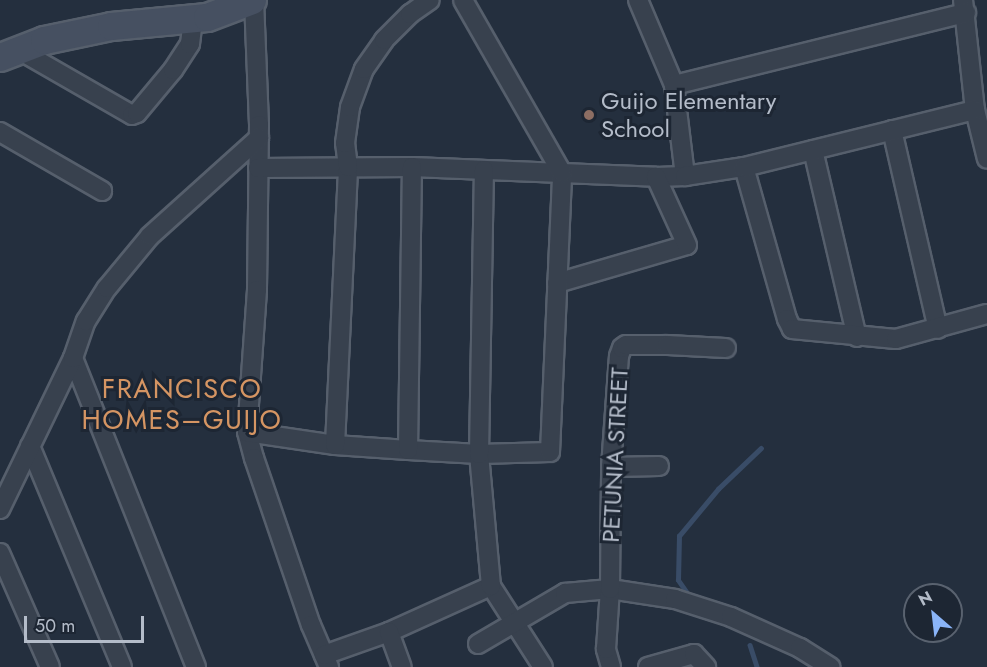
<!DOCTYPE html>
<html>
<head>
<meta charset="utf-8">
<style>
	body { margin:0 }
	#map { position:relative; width:987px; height:667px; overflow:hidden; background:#242f3e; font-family:Jost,sans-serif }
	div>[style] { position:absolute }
	.stream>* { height:4.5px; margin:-2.25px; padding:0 2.25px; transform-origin:2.25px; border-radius:2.25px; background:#394c67 }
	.roads { filter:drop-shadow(2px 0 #565f6c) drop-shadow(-2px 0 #565f6c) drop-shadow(0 2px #565f6c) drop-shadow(0 -2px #565f6c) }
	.street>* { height:18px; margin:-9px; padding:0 9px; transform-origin:9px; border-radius:9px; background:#38414e }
	.secondary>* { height:27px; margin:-13.5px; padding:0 13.5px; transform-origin:13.5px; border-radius:13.5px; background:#465061 }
	.dots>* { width:16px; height:16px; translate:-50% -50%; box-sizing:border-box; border:3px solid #1d2633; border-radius:50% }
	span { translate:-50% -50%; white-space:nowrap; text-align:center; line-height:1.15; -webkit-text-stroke:6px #1d2633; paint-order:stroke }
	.poi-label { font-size:24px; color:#b4bcc9 }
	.left { translate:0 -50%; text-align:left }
	.street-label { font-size:24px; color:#b4bcc9 }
	.quarter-label { font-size:27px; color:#d59563; letter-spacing:1.5px }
	.north { position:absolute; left:903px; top:583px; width:60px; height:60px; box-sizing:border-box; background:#1d2633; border:2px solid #59626f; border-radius:50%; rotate:332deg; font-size:16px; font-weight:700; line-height:24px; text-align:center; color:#b4bcc9 }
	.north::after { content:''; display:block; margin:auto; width:21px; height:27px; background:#8ab4f8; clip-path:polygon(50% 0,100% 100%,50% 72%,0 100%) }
	.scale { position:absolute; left:24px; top:616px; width:120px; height:27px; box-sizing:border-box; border:3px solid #b4bcc9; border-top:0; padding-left:8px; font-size:18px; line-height:21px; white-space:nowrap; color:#b4bcc9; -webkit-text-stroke:4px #1d2633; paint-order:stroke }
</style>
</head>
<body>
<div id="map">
	<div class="stream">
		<i style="left:689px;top:596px;width:19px;rotate:-125deg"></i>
		<i style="left:678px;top:580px;width:44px;rotate:-88.7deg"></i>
		<i style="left:679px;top:536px;width:61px;rotate:-50.3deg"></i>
		<i style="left:718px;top:489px;width:59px;rotate:-43.6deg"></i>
		<i style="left:750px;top:645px;width:23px;rotate:72deg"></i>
	</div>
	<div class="roads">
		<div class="street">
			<i style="left:254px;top:0;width:125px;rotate:87.7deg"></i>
			<i style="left:259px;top:125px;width:165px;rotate:90.7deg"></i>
			<i style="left:257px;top:290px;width:142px;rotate:94deg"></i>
			<i style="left:247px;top:432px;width:27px;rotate:75deg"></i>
			<i style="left:254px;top:458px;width:176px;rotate:71.2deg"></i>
			<i style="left:311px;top:625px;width:46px;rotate:66.8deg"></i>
			<i style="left:638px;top:0;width:92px;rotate:67deg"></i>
			<i style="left:674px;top:85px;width:92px;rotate:83.1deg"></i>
			<i style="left:963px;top:0;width:111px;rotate:83.8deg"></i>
			<i style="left:975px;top:110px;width:50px;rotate:76.2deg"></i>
			<i style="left:19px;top:50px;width:130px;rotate:29.9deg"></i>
			<i style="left:132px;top:115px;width:5px;rotate:-22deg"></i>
			<i style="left:137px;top:113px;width:56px;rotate:-50.1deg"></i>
			<i style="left:173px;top:70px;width:31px;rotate:-57deg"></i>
			<i style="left:190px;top:44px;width:26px;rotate:-83deg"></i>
			<i style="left:674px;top:85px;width:301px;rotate:-13.9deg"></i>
			<i style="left:892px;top:130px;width:204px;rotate:77deg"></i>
			<i style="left:0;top:132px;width:118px;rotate:30deg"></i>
			<i style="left:813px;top:150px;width:192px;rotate:76.8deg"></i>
			<i style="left:744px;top:167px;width:158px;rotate:74.2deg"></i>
			<i style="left:787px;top:319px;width:11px;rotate:63deg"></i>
			<i style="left:792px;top:329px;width:104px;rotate:5.5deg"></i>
			<i style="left:896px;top:339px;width:94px;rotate:-15.4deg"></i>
			<i style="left:258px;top:168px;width:154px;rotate:-0.4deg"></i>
			<i style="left:412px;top:167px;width:244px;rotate:2.3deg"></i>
			<i style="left:656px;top:177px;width:29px;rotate:-2deg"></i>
			<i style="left:685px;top:176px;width:60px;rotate:-8.7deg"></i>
			<i style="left:744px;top:167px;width:238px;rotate:-13.9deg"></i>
			<i style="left:557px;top:283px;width:135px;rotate:-16.3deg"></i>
			<i style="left:687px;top:245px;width:75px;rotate:-114.5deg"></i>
			<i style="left:73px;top:358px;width:333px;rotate:68.3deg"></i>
			<i style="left:247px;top:432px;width:89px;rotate:8.4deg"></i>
			<i style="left:335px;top:445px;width:73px;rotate:3.9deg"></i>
			<i style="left:408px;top:450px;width:71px;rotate:3.2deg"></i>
			<i style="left:479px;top:454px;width:71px;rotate:-1.6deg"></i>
			<i style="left:550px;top:452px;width:279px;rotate:-87.5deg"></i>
			<i style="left:562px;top:173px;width:199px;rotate:-119.8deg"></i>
			<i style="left:335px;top:445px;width:278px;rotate:-87.3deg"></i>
			<i style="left:348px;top:167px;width:24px;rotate:-97deg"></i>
			<i style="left:345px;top:143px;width:36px;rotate:-82deg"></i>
			<i style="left:350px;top:107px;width:40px;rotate:-69.8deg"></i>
			<i style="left:364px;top:69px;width:35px;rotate:-55deg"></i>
			<i style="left:384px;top:40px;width:37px;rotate:-45deg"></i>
			<i style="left:410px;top:14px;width:24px;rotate:-35deg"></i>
			<i style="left:30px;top:446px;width:239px;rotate:67.4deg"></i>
			<i style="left:408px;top:450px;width:283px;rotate:-89.2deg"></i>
			<i style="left:611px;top:467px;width:48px;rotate:-1.2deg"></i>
			<i style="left:0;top:509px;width:168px;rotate:-64.2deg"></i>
			<i style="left:73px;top:358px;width:39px;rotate:-71deg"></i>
			<i style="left:86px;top:321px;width:39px;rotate:-58deg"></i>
			<i style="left:107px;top:288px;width:67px;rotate:-50.4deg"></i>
			<i style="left:150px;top:236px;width:147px;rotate:-42deg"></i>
			<i style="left:0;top:553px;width:124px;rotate:66.3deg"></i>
			<i style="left:491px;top:586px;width:96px;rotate:57.3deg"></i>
			<i style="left:389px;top:632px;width:112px;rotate:-24.3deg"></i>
			<i style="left:491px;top:586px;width:133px;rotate:-95.2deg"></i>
			<i style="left:479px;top:454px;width:284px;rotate:-89deg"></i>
			<i style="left:478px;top:644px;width:101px;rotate:-30.4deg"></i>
			<i style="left:565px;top:593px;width:45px;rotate:-5.1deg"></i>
			<i style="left:610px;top:589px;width:66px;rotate:8.7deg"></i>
			<i style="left:675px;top:599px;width:59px;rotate:17.8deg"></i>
			<i style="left:731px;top:617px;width:76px;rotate:24.2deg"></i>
			<i style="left:800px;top:648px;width:36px;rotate:32deg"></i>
			<i style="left:324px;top:655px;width:69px;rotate:-19.5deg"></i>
			<i style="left:389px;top:632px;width:37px;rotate:70deg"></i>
			<i style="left:611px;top:667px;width:19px;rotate:-106deg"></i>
			<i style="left:606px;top:649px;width:60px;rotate:-86.2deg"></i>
			<i style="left:610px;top:589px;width:122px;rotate:-89.5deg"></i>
			<i style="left:611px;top:467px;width:111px;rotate:-85.9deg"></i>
			<i style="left:619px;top:356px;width:9px;rotate:-69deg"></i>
			<i style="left:622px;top:348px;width:5px;rotate:-37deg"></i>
			<i style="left:626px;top:345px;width:41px"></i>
			<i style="left:667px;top:345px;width:59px;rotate:2.9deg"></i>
			<i style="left:648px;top:667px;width:48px;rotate:-15.8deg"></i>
			<i style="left:694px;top:654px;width:18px;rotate:47deg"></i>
		</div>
		<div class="secondary">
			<i style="left:0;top:57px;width:47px;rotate:-21.1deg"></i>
			<i style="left:44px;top:40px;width:68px;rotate:-11.8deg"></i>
			<i style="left:111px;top:26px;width:96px;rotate:-5.4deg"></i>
			<i style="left:207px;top:17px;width:48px;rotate:-20.7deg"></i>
		</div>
	</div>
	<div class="dots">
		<i style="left:589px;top:115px;background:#8d6e63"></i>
	</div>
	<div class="poi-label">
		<span class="left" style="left:601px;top:115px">Guijo Elementary<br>School</span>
	</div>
	<div class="street-label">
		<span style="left:615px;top:455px;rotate:-87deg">PETUNIA STREET</span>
	</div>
	<div class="quarter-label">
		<span style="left:182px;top:404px">FRANCISCO<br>HOMES–GUIJO</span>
	</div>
	<div class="north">N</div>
	<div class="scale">50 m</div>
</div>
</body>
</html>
